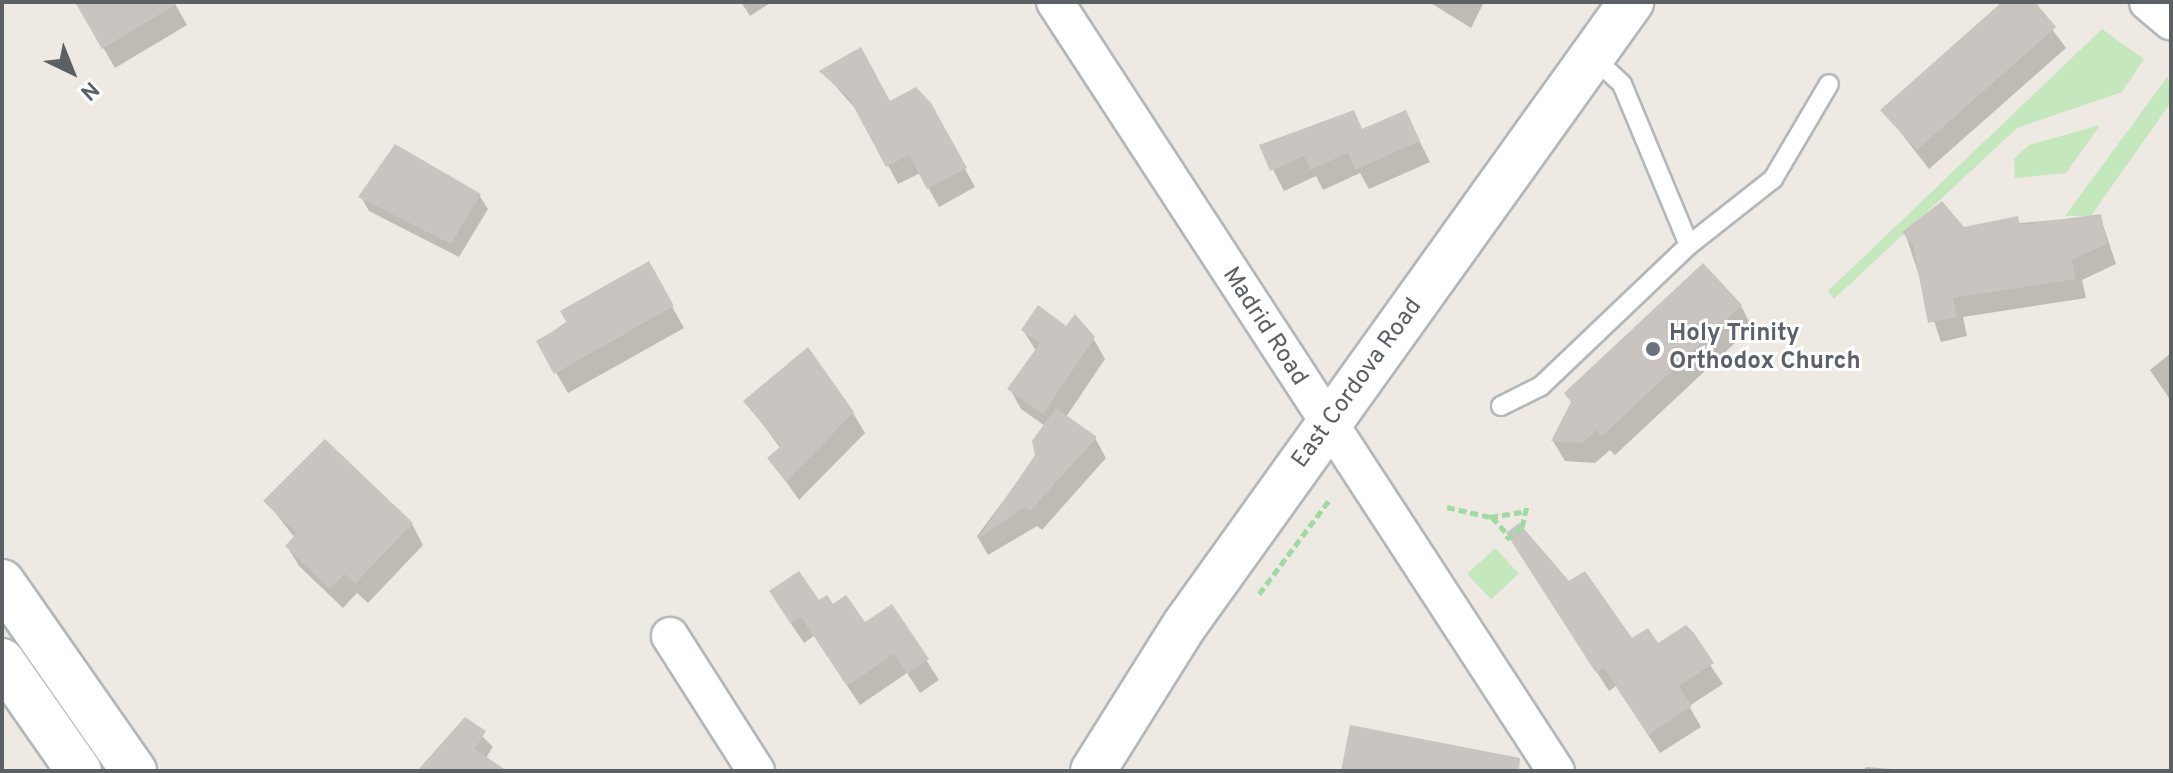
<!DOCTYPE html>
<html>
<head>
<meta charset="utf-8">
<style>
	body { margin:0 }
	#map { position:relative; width:2173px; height:773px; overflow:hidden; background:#eee9e2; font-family:Overpass,sans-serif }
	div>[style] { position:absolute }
	.green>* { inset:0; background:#c4e7bd; transform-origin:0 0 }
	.shadow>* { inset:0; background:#0003 }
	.building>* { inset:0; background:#c9c4bf }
	.path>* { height:5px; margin-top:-2.5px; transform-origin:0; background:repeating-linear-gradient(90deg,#9fdaa4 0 8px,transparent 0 12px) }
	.roads { filter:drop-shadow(2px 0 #b3b7ba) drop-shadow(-2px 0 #b3b7ba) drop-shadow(0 2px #b3b7ba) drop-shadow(0 -2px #b3b7ba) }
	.lane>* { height:18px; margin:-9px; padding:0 9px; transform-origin:9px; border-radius:9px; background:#fff }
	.street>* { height:36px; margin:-18px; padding:0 18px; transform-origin:18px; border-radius:18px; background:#fff }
	.secondary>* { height:44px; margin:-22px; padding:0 22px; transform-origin:22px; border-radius:22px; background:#fff }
	.dots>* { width:22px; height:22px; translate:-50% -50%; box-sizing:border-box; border:4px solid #fff; border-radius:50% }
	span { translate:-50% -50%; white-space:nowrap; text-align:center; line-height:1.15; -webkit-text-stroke:6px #fff; paint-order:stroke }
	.street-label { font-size:24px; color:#5a6064 }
	.worship-label { font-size:24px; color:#5b616d; font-weight:700 }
	.left { translate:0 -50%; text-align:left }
	.frame { position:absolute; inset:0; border:4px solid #5a6064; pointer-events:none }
	.north { position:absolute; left:32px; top:32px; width:80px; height:80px; -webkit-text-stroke:6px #fff; paint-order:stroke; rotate:137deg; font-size:22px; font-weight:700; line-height:32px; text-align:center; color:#5a6064 }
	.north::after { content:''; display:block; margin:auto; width:28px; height:36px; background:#5a6064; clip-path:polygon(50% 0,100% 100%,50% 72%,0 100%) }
</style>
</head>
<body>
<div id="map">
	<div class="green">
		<i style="clip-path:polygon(2102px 29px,2144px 59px,2122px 92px,2017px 128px,1834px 299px,1828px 291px)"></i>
		<i style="clip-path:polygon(2168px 76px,2171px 102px,2091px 216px,2065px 216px)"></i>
		<i style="clip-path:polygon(2100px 125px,2066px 173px,2015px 178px,2014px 159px,2029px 145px)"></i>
		<i style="left:1495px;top:548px;width:35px;height:38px;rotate:47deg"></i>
	</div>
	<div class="shadow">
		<i style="clip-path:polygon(77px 2px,174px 2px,187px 25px,115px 68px)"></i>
		<i style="clip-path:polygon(741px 2px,772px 2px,750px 16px)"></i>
		<i style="clip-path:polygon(1429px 2px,1484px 2px,1471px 28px)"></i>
		<i style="clip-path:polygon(2005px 2px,2032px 2px,2066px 48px,1929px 169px,1883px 110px)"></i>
		<i style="clip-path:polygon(822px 71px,965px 169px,975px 187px,939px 207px,920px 173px,898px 184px,861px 115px)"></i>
		<i style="clip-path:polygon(1353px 112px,1363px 131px,1405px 112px,1430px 162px,1369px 189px,1360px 173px,1323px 190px,1316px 176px,1284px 191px,1261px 146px)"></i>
		<i style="clip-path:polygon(479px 195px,488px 209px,459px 257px,369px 211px,361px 197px)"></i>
		<i style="clip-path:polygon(2100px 216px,2116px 264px,2082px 280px,2086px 298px,1963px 317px,1967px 336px,1941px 342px,1905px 233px)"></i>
		<i style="clip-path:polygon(648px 264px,684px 328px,568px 393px,538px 342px)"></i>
		<i style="clip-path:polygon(1741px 306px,1752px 327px,1615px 455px,1610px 450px,1595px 463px,1565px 461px,1553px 441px,1572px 404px)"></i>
		<i style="clip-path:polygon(1067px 329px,1093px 338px,1105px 359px,1066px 417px,1095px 438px,1106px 458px,1042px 530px,1037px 526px,988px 555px,977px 536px,1037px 456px,1045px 426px,1021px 409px,1010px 389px,1036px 351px,1023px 330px)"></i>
		<i style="clip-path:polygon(2171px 353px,2171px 401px,2150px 370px)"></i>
		<i style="clip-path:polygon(746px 402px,853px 413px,865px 433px,799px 500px,770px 459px,781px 449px)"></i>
		<i style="clip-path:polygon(266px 501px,412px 524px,423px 545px,368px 603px,357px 593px,343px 608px,299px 566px,287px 546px,295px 538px)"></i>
		<i style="clip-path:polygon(1520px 553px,1569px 584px,1632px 640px,1657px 646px,1685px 628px,1723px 684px,1689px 706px,1701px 727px,1660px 753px,1616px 686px,1609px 691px)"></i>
		<i style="clip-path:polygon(818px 603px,864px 625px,892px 607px,939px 680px,920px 693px,907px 673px,860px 705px,814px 636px,804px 643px,783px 612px)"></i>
		<i style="clip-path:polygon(466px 720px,493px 747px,485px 759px,495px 771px,423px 771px)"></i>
		<i style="clip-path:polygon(1866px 767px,1915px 771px,1863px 771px)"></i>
	</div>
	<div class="building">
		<i style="clip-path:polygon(75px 2px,180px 2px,102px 49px)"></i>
		<i style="clip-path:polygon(2002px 2px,2035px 2px,2056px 27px,1917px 150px,1880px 110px)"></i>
		<i style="clip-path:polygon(861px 47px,890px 101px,916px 87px,931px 103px,967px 168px,927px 189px,909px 155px,886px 167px,849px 98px,819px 71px)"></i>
		<i style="clip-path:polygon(1354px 110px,1362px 129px,1406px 110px,1420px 141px,1355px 170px,1348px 153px,1310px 170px,1304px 156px,1270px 171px,1259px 145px)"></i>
		<i style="clip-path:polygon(395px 144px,481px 194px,451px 244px,358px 197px)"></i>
		<i style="clip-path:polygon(1942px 201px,1964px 227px,2018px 216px,2020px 225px,2101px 214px,2107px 244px,2072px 260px,2076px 279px,1953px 298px,1957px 317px,1928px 323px,1913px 245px,1902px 232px)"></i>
		<i style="clip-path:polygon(649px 261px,674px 306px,554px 374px,536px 341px,567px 323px,560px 311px)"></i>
		<i style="clip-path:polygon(1703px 263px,1742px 305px,1602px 436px,1597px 430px,1583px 443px,1551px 441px,1571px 402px,1564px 393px)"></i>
		<i style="clip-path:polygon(1038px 305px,1066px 326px,1075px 314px,1095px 337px,1043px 414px,1007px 389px,1040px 343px,1021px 330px)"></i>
		<i style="clip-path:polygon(808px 347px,854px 412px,786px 482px,767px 458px,781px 446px,743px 401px)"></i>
		<i style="clip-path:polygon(1056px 408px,1097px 437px,1030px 511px,1025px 507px,978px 539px,1035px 455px,1032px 441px)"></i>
		<i style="clip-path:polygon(325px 439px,413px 523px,355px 584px,345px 574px,330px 589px,285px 546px,297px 533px,263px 501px)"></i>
		<i style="clip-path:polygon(1519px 523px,1569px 581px,1585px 571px,1632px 638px,1648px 628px,1658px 643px,1686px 625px,1694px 633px,1714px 663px,1679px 686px,1692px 706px,1648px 735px,1604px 668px,1596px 673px,1506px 533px)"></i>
		<i style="clip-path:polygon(799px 571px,819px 600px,827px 595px,833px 604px,846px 595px,865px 622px,892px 604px,929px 659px,907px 674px,894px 654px,847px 686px,801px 617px,791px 624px,769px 591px)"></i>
		<i style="clip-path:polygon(465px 717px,486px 731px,475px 749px,507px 771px,417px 771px)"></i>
		<i style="clip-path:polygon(1350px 725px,1520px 758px,1519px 771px,1341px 771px)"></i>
	</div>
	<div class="path">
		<i style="left:1447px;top:507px;width:44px;rotate:13.1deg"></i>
		<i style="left:1490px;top:517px;width:32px;rotate:-9deg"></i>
		<i style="left:1492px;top:517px;width:27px;rotate:48deg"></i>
		<i style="left:1506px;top:539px;width:20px;rotate:-37deg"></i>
		<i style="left:1522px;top:527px;width:22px;rotate:-77deg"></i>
		<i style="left:1259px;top:594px;width:119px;rotate:-53.2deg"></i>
	</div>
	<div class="roads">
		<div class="lane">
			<i style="left:1689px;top:245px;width:107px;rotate:-38.2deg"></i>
			<i style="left:1773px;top:179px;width:110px;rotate:-59.5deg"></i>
			<i style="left:1501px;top:406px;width:45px;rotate:-26.6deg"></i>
			<i style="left:1541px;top:386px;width:204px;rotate:-43.6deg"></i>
			<i style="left:1689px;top:245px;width:174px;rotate:-112.6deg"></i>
			<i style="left:1622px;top:84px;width:41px;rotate:-137deg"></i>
		</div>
		<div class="street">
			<i style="left:1055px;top:2px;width:918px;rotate:56.92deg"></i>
			<i style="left:2148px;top:2px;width:30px;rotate:40deg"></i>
			<i style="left:670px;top:636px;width:160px;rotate:57.5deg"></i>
		</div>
		<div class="secondary">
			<i style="left:2px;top:582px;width:231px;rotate:55.1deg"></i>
			<i style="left:2px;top:661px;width:134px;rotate:55deg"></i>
			<i style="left:1093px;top:771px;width:171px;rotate:-57.9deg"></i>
			<i style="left:1184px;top:626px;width:768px;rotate:-54.38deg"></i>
		</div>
	</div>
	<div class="dots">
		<i style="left:1653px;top:349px;background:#6b7280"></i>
	</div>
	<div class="street-label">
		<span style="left:1264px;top:327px;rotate:57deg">Madrid Road</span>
		<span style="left:1358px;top:384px;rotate:-54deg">East Cordova Road</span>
	</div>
	<div class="worship-label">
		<span class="left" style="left:1669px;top:349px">Holy Trinity<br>Orthodox Church</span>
	</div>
	<div class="frame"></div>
	<div class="north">N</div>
</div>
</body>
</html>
